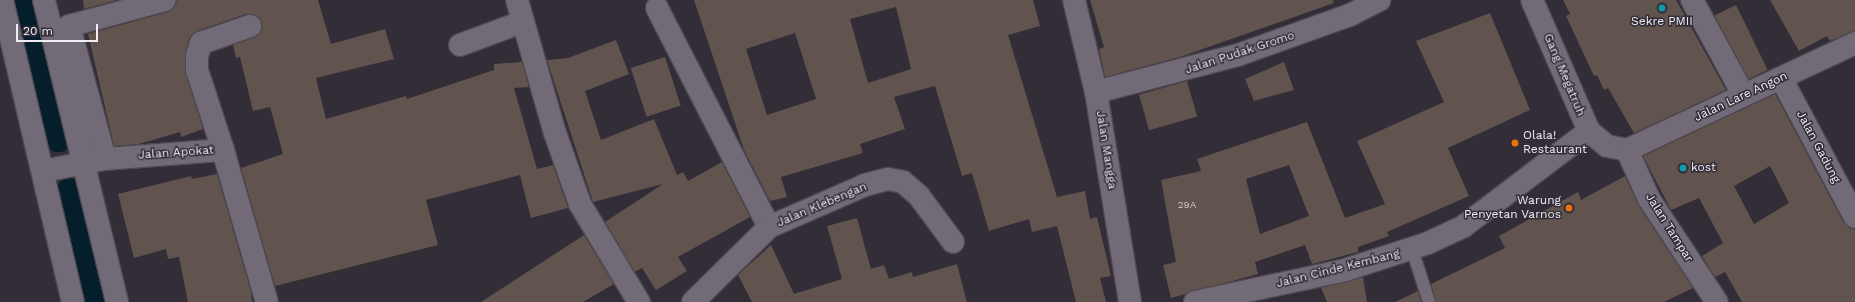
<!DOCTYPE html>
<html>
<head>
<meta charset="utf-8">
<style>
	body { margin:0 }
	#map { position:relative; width:1855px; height:302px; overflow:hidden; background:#322d37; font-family:"Work Sans",sans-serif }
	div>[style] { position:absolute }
	.canal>* { height:29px; margin:-14.5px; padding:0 14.5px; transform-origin:14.5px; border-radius:14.5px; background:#041e2b }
	.building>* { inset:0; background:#61534e; transform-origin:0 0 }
	.roads { filter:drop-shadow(1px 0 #4d4952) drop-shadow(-1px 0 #4d4952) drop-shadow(0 1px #4d4952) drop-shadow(0 -1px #4d4952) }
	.lane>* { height:12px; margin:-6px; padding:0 6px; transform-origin:6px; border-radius:6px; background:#726b77 }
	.street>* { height:22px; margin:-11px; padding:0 11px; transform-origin:11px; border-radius:11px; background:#726b77 }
	.dots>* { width:11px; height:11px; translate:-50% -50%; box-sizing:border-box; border:2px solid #322d37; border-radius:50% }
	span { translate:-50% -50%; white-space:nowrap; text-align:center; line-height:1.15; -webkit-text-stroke:3px #322d37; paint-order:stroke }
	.number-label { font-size:10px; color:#ccc6ca }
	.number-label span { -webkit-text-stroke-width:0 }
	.poi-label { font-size:12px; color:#f0edf4 }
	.left { translate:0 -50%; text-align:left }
	.right { translate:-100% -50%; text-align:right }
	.street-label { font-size:12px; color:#f0edf4 }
	.scale { position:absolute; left:16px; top:24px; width:82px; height:18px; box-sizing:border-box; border:2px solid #f0edf4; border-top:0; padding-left:5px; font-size:12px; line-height:14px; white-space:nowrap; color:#f0edf4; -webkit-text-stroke:3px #322d37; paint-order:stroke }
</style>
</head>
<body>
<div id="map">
	<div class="canal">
		<i style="left:25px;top:0;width:141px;rotate:76.5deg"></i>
		<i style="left:70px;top:192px;width:113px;rotate:76.7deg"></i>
	</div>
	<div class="building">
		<i style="clip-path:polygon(83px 0,117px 0,84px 9px)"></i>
		<i style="clip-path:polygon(177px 0,318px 0,331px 44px,385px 29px,394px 59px,316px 78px,326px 119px,406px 96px,407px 99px,494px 70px,494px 64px,522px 62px,529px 87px,514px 88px,537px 169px,553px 165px,568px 208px,531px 218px,520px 175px,426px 200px,438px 245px,275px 286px,241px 168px,283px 154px,270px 107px,253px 111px,240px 57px,236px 58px,233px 45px,259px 34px,262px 28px,258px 17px,246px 14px,197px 31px,189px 39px,185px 70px,203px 129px,181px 137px,180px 132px,139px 144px,114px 146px,88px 34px,168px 12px)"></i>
		<i style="clip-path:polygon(evenodd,694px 0,1033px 0,1040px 26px,1008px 35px,1057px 197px,1085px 191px,1090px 219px,1097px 217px,1111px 276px,1100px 278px,1106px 302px,1076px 302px,1057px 226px,1032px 232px,1029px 219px,989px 231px,972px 173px,962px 176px,935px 86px,894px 97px,905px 129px,860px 144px,863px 153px,781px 177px,787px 197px,770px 201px,744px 150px,694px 0,896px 7px,911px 69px,868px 83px,850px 19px,896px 7px,694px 0,795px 33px,816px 99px,767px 115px,746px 49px,795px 33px)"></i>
		<i style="clip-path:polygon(1090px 0,1333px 0,1334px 3px,1180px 57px,1105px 77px,1099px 49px,1104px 47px)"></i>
		<i style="clip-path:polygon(1563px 0,1676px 0,1726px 90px,1634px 133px,1608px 88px,1604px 90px,1597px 75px,1594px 76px,1566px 16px,1570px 14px)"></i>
		<i style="clip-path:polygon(1770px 0,1855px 0,1855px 31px,1830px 41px,1827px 36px,1799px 51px)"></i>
		<i style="left:1736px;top:5px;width:72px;height:24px;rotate:64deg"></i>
		<i style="clip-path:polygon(evenodd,1490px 13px,1530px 110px,1448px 148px,1469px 196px,1387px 232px,1389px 236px,1358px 247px,1358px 252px,1312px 264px,1305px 245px,1255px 262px,1258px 274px,1171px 298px,1163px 265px,1176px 262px,1161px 180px,1201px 171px,1197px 159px,1307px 122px,1345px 218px,1385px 204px,1357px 141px,1444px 102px,1416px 41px,1490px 13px,1289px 165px,1309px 216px,1260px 234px,1246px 179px,1289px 165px)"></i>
		<i style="clip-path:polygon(616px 40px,629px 74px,585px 91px,601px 140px,654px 119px,677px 175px,683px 172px,688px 181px,722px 162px,750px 217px,678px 257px,687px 271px,656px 290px,642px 268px,635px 272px,605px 222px,663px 184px,593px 202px,547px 60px,568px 58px)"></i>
		<i style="left:665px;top:57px;width:51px;height:36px;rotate:72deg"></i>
		<i style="clip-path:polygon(1284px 62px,1294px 90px,1254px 101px,1245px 79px)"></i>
		<i style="left:1187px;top:81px;width:37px;height:50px;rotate:74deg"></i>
		<i style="clip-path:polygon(evenodd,1775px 94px,1844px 223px,1855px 230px,1855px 302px,1742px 302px,1725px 272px,1715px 277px,1702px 256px,1723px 243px,1699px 198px,1671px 210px,1643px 156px,1775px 94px,1770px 166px,1789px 203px,1754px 224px,1734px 186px,1770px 166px)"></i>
		<i style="clip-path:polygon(217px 174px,251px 292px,252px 302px,188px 302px,179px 257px,168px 259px,166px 249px,134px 258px,118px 194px,191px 176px,192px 179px)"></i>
		<i style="clip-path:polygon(1625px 176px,1639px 206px,1693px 288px,1664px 302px,1436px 302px,1431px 284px,1505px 248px,1499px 236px,1578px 192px,1581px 200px)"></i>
		<i style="clip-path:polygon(857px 218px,871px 269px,884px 265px,889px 279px,912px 272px,913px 277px,957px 264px,967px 302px,752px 302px,738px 275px,771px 245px,794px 294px,842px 279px,827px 226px)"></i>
		<i style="clip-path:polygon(584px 235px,614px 284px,583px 302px,481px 302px)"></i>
		<i style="clip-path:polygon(1363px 277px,1367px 302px,1327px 302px,1321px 288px)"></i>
		<i style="clip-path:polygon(1418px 291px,1421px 302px,1395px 302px)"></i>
	</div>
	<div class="roads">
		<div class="lane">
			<i style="left:1412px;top:249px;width:56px;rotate:72.2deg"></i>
		</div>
		<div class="street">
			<i style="left:2px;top:0;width:310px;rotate:76.8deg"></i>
			<i style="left:44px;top:0;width:311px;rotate:76.4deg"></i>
			<i style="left:517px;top:0;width:138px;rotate:74.1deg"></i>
			<i style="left:555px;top:133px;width:75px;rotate:70.6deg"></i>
			<i style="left:580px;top:204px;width:114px;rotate:59deg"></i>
			<i style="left:1074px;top:0;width:95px;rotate:76.6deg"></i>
			<i style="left:1096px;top:92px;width:213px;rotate:80.8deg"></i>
			<i style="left:1532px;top:0;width:143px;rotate:66.5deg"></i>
			<i style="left:1589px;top:131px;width:23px;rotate:40deg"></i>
			<i style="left:1607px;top:146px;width:20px;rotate:11deg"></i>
			<i style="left:1692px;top:0;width:107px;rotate:61.5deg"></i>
			<i style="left:657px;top:8px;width:246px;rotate:62.9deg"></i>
			<i style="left:460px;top:45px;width:66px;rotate:-20.4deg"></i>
			<i style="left:1781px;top:78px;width:157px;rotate:62deg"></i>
			<i style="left:1096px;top:92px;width:147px;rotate:-14.6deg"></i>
			<i style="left:1238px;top:55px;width:119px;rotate:-19.7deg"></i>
			<i style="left:1350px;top:15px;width:33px;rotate:-27deg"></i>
			<i style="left:223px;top:150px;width:84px;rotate:-108deg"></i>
			<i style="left:197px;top:70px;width:14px;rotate:-90deg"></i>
			<i style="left:197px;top:56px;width:14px;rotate:-73deg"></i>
			<i style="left:201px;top:43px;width:52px;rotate:-19.1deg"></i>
			<i style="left:1627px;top:150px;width:252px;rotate:-25.1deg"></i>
			<i style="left:1627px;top:150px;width:54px;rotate:65.8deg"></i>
			<i style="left:1649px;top:199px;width:123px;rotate:56.6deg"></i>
			<i style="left:105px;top:159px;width:138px;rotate:-105.1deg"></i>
			<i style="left:69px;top:26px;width:99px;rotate:-15.2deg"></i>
			<i style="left:43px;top:171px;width:63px;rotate:-11deg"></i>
			<i style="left:105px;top:159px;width:118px;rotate:-4.4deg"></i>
			<i style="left:223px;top:150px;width:158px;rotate:73.9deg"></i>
			<i style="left:693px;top:302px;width:107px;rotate:-44.6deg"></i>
			<i style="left:769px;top:227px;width:105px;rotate:-23.6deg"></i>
			<i style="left:865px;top:185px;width:24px;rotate:-15deg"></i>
			<i style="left:888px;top:179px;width:15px;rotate:11deg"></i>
			<i style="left:903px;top:182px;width:21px;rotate:41deg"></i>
			<i style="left:919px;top:196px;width:57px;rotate:53.5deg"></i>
			<i style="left:1195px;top:302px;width:153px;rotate:-12deg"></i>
			<i style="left:1345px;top:270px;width:87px;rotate:-18deg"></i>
			<i style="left:1428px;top:243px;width:40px;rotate:-25deg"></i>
			<i style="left:1464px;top:226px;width:157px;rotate:-37.2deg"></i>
		</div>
	</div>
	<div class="dots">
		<i style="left:1662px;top:8px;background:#0f9aa8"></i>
		<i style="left:1515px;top:143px;background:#e8710a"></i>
		<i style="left:1683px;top:168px;background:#0f9aa8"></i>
		<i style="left:1569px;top:208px;background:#e8710a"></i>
	</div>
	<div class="number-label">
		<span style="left:1187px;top:205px">29A</span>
	</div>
	<div class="poi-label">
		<span style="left:1662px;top:22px">Sekre PMII</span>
		<span class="left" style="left:1523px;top:143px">Olala!<br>Restaurant</span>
		<span class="left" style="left:1691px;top:168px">kost</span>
		<span class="right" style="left:1561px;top:208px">Warung<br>Penyetan Varnos</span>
	</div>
	<div class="street-label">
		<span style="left:1240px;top:53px;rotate:-18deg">Jalan Pudak Gromo</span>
		<span style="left:1564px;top:75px;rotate:67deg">Gang Megatruh</span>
		<span style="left:1741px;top:97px;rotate:-25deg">Jalan Lare Angon</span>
		<span style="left:1818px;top:147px;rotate:62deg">Jalan Gadung</span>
		<span style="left:1106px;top:150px;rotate:81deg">Jalan Mangga</span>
		<span style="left:176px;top:153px;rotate:-4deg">Jalan Apokat</span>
		<span style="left:822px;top:205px;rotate:-23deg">Jalan Klebengan</span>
		<span style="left:1669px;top:228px;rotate:58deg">Jalan Tampar</span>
		<span style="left:1338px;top:269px;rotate:-14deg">Jalan Cinde Kembang</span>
	</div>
	<div class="scale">20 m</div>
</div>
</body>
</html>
